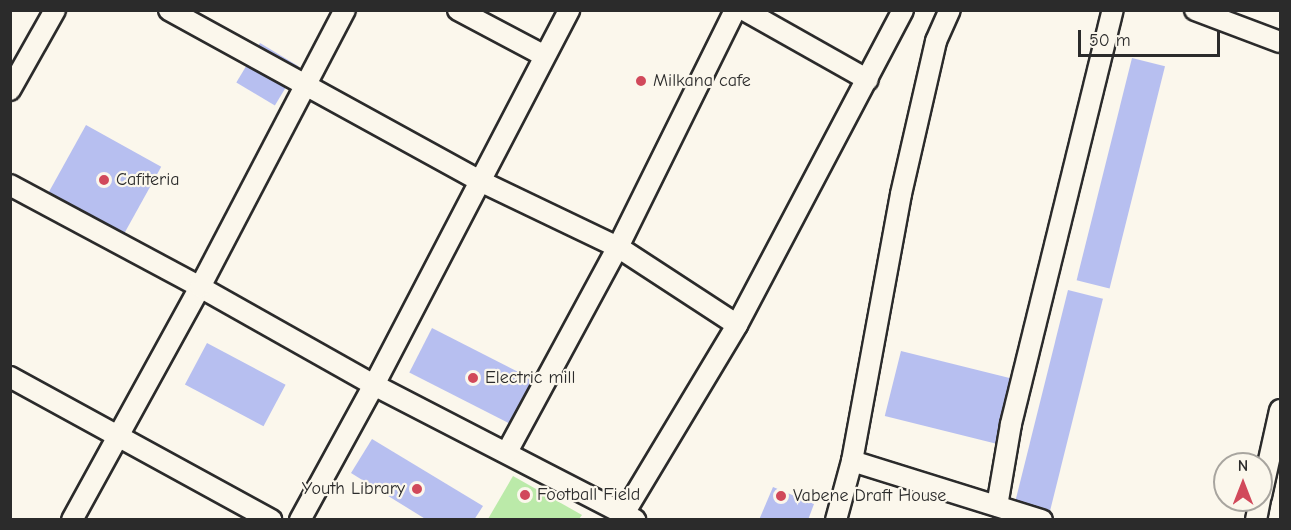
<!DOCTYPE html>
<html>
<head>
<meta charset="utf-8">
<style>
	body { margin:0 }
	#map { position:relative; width:1291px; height:530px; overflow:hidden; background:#fbf7ec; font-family:"Comic Neue",sans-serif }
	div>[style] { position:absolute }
	.green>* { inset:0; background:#bbeaa9 }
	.building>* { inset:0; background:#b7bff0; transform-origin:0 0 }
	.roads { filter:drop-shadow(2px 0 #2b2b2b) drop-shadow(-2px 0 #2b2b2b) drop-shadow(0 2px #2b2b2b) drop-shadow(0 -2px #2b2b2b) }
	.minor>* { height:20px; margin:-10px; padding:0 10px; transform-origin:10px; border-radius:10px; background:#fbf7ec }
	.dots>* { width:16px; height:16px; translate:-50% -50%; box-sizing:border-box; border:3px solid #fbf7ec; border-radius:50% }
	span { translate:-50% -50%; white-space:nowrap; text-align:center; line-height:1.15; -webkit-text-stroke:4.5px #fbf7ec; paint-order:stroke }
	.poi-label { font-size:18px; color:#2b2b2b }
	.left { translate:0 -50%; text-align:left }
	.right { translate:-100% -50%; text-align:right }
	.frame { position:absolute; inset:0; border:12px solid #2b2b2b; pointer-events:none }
	.north { position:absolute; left:1213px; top:452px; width:60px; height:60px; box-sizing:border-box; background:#fbf7ec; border:2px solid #a8a59f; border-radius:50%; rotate:0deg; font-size:16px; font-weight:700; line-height:24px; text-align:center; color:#2b2b2b }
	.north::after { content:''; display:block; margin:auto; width:21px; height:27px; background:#d1495b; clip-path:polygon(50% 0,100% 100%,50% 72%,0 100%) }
	.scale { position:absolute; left:1078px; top:30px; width:142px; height:27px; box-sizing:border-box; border:3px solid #2b2b2b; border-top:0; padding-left:8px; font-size:18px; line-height:21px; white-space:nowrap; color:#2b2b2b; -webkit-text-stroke:4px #fbf7ec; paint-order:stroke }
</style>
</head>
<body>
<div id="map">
	<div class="green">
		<i style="clip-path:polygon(513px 476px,582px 515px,579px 519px,488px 519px)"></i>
	</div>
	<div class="building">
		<i style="left:260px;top:43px;width:45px;height:46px;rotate:31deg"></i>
		<i style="left:1132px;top:58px;width:34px;height:229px;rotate:14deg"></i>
		<i style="left:86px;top:125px;width:86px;height:78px;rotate:29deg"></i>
		<i style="left:1068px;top:290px;width:36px;height:227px;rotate:14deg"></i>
		<i style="left:432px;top:328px;width:119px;height:50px;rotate:27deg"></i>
		<i style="left:207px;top:343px;width:89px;height:47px;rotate:28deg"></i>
		<i style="left:901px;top:351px;width:116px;height:67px;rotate:14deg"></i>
		<i style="clip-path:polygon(372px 439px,483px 506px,474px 520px,427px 520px,351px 473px)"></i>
		<i style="clip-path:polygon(773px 487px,814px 504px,808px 520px,759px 520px)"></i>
	</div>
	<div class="roads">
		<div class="minor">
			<i style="left:169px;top:10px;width:355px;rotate:28.8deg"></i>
			<i style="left:480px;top:181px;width:153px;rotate:25.6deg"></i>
			<i style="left:618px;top:247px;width:142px;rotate:33.2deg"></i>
			<i style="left:458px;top:10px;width:98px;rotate:27.9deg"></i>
			<i style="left:744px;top:10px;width:142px;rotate:29.4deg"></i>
			<i style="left:1195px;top:10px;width:91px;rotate:20.6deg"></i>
			<i style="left:10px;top:90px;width:92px;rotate:-60.6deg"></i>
			<i style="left:10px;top:185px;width:216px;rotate:28.2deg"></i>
			<i style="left:200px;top:287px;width:200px;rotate:29.4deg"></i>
			<i style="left:374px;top:385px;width:294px;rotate:27.3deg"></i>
			<i style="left:10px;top:377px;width:298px;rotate:28.7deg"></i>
			<i style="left:507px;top:452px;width:233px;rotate:-61.6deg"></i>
			<i style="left:618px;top:247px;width:264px;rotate:-63.7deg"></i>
			<i style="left:852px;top:461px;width:199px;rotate:17.3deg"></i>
			<i style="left:1261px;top:496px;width:88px;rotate:-77.5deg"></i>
			<i style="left:997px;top:506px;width:83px;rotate:-80.3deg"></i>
			<i style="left:1011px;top:424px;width:426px;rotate:-76.2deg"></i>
			<i style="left:72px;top:520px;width:266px;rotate:-61.2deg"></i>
			<i style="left:200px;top:287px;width:313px;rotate:-62.4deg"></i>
			<i style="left:300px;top:520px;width:154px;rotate:-61.3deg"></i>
			<i style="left:374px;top:385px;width:423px;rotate:-62.5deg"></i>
			<i style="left:620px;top:520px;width:227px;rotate:-59deg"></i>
			<i style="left:737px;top:325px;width:356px;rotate:-62.2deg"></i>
			<i style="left:836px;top:520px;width:61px;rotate:-74.8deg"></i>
			<i style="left:852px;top:461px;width:271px;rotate:-79.6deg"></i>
			<i style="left:901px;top:194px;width:157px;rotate:-77.1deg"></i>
			<i style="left:936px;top:41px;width:34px;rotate:-66deg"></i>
			<i style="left:1256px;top:520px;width:20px;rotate:-79deg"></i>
		</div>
	</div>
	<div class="dots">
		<i style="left:641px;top:81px;background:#d1495b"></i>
		<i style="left:104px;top:180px;background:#d1495b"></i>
		<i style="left:473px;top:378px;background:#d1495b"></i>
		<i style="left:417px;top:489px;background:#d1495b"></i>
		<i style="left:525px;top:495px;background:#d1495b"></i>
		<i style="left:781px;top:496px;background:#d1495b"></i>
	</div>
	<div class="poi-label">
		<span class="left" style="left:653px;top:81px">Milkana cafe</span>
		<span class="left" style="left:116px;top:180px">Cafiteria</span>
		<span class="left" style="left:485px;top:378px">Electric mill</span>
		<span class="right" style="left:405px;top:489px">Youth Library</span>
		<span class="left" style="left:537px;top:495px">Football Field</span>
		<span class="left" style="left:793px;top:496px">Vabene Draft House</span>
	</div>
	<div class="frame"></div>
	<div class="north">N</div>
	<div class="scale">50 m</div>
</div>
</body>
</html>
